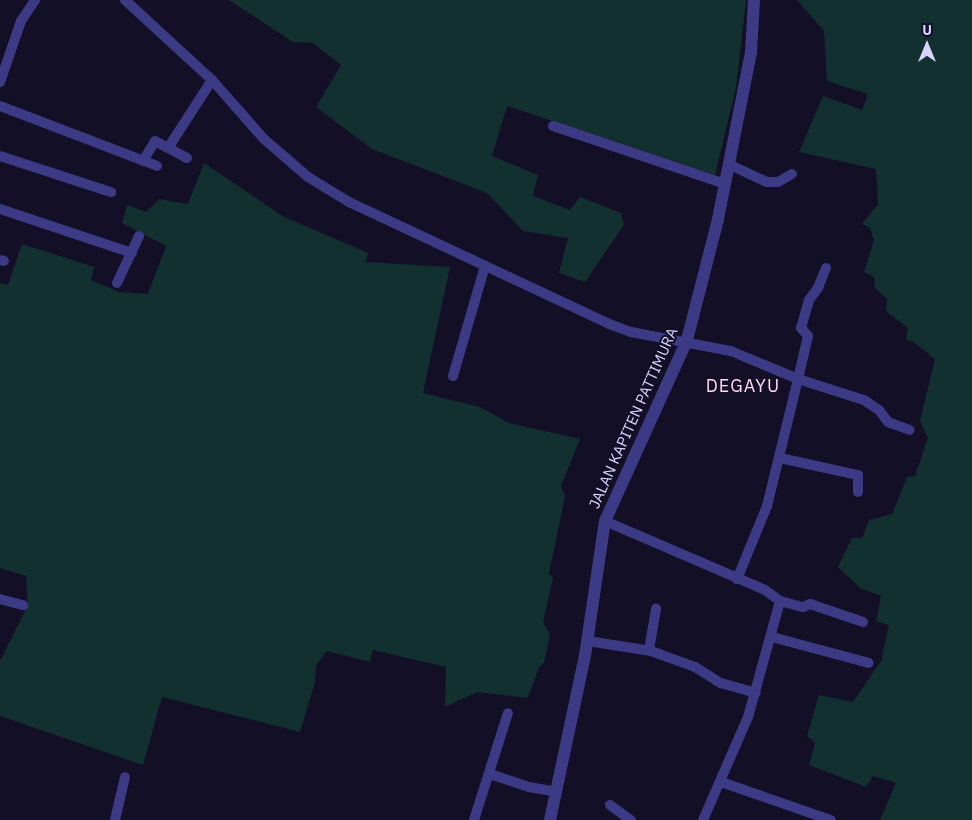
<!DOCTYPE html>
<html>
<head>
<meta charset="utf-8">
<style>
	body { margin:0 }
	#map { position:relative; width:972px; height:820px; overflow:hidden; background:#130f26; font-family:"IBM Plex Sans",sans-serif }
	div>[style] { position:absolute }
	.green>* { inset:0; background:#12302f }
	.minor>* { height:10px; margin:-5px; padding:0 5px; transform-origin:5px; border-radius:5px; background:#3d3a85 }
	.tertiary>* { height:12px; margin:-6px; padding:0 6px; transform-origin:6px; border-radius:6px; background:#3d3a85 }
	span { translate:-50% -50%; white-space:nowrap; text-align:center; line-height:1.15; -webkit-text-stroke:4px #130f26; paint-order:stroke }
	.street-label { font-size:15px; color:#d9d4ff }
	.quarter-label { font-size:18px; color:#ffd6f0; letter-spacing:1px }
	.north { position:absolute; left:902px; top:20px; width:50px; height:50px; -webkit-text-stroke:4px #130f26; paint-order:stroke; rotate:0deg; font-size:14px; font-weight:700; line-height:20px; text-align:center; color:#d9d4ff }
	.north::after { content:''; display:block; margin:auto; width:18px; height:22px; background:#d9d4ff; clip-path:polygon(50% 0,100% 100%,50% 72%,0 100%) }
</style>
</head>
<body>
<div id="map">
	<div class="green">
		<i style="clip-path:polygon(229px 0,746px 0,736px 88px,715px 175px,507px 106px,492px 156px,538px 175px,533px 196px,570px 210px,580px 197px,621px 213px,624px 225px,585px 282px,559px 273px,568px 238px,523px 231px,487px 193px,372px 149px,316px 107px,341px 65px,313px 43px,293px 42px)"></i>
		<i style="clip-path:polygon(797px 0,972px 0,972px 820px,880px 820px,896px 783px,873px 776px,866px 787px,809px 765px,815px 743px,807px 736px,819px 695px,853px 702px,881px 661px,889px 625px,876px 621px,881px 596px,860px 588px,838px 567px,852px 538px,862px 538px,869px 520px,892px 514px,907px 477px,915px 476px,928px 438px,920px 421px,935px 359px,912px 341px,906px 340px,908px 328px,886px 311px,887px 299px,875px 288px,874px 277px,864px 272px,874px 240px,870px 228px,862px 224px,878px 204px,876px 169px,799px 152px,823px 96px,862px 110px,868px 94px,827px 81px,824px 31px)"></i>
		<i style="clip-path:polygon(204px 163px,284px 217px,368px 253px,366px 262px,450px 267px,423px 393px,480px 407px,509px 423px,580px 439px,561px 486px,565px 496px,549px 574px,553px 578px,543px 622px,550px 634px,544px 663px,539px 667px,528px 698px,477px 692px,445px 707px,446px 667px,373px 650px,370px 662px,327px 651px,316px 665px,315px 682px,300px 732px,162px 697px,143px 765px,0 716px,0 661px,28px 605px,26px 576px,0 568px,0 283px,8px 285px,22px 244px,94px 267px,91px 280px,119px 292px,148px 294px,166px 246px,122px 223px,127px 205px,146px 212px,159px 199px,188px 204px)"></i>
	</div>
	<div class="minor">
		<i style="left:125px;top:0;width:118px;rotate:42.6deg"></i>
		<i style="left:212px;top:80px;width:79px;rotate:48.6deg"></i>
		<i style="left:264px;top:139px;width:58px;rotate:40.8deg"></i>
		<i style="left:308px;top:177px;width:48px;rotate:31.4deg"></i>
		<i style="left:349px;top:202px;width:287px;rotate:25.1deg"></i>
		<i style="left:609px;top:324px;width:23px;rotate:20deg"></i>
		<i style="left:631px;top:332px;width:102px;rotate:10.8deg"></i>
		<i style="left:731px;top:351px;width:73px;rotate:22.7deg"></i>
		<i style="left:798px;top:379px;width:131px;rotate:103.7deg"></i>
		<i style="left:767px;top:506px;width:79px;rotate:112.3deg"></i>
		<i style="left:0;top:82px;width:65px;rotate:-71deg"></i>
		<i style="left:21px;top:21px;width:25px;rotate:-56deg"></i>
		<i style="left:0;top:106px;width:168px;rotate:20.9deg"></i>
		<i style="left:553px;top:126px;width:182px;rotate:18.6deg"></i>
		<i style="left:0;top:156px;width:117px;rotate:18deg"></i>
		<i style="left:187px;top:158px;width:21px;rotate:-152deg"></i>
		<i style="left:168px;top:148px;width:81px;rotate:-57.1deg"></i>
		<i style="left:143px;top:161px;width:23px;rotate:-59deg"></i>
		<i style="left:155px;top:141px;width:15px;rotate:28deg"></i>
		<i style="left:728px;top:164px;width:43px;rotate:24.8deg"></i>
		<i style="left:767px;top:182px;width:11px"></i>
		<i style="left:778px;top:182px;width:16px;rotate:-30deg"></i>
		<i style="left:0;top:209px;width:139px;rotate:18.4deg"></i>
		<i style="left:0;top:260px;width:4px;rotate:14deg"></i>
		<i style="left:826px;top:268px;width:22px;rotate:112deg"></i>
		<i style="left:818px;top:288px;width:15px;rotate:127deg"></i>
		<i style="left:809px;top:300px;width:29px;rotate:106deg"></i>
		<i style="left:801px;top:328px;width:11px;rotate:49deg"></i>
		<i style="left:808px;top:336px;width:44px;rotate:103.1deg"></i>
		<i style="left:798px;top:379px;width:69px;rotate:17.7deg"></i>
		<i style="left:864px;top:400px;width:18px;rotate:34deg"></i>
		<i style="left:879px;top:410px;width:15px;rotate:53deg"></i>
		<i style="left:888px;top:422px;width:23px;rotate:20deg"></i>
		<i style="left:117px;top:283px;width:52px;rotate:-64.9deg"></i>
		<i style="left:453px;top:376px;width:115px;rotate:-73.8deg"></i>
		<i style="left:780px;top:458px;width:80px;rotate:12.3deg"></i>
		<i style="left:858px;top:475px;width:17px;rotate:90deg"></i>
		<i style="left:605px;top:521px;width:174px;rotate:23.3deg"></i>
		<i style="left:765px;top:590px;width:19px;rotate:36deg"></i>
		<i style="left:780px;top:601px;width:120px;rotate:105.4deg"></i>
		<i style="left:748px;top:717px;width:112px;rotate:113.6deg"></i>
		<i style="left:0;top:599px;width:24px;rotate:15deg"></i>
		<i style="left:780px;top:601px;width:24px;rotate:15deg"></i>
		<i style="left:803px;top:607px;width:8px;rotate:-23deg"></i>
		<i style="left:810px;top:604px;width:56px;rotate:18.8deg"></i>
		<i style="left:772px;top:637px;width:100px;rotate:15deg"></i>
		<i style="left:588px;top:641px;width:64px;rotate:9deg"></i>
		<i style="left:651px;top:651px;width:47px;rotate:20deg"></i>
		<i style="left:695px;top:667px;width:31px;rotate:32deg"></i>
		<i style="left:721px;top:683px;width:36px;rotate:16deg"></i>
		<i style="left:649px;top:650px;width:42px;rotate:-80.3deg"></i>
		<i style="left:490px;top:774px;width:41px;rotate:18.4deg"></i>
		<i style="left:529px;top:787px;width:28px;rotate:10deg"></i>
		<i style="left:721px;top:782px;width:116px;rotate:19.1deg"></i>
		<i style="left:610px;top:805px;width:26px;rotate:36deg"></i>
		<i style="left:115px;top:820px;width:44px;rotate:-76.9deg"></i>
		<i style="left:474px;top:820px;width:112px;rotate:-72.4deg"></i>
	</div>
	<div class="tertiary">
		<i style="left:550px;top:820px;width:168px;rotate:-78deg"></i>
		<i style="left:585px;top:656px;width:136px;rotate:-81.6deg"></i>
		<i style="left:605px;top:521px;width:199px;rotate:-65.6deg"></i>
		<i style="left:687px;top:340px;width:125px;rotate:-75.6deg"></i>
		<i style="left:718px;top:219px;width:170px;rotate:-78.8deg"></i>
		<i style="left:751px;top:52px;width:52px;rotate:-86.7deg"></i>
	</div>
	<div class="street-label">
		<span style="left:633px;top:418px;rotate:-66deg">JALAN KAPITEN PATTIMURA</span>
	</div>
	<div class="quarter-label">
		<span style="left:743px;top:386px">DEGAYU</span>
	</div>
	<div class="north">U</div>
</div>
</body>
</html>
